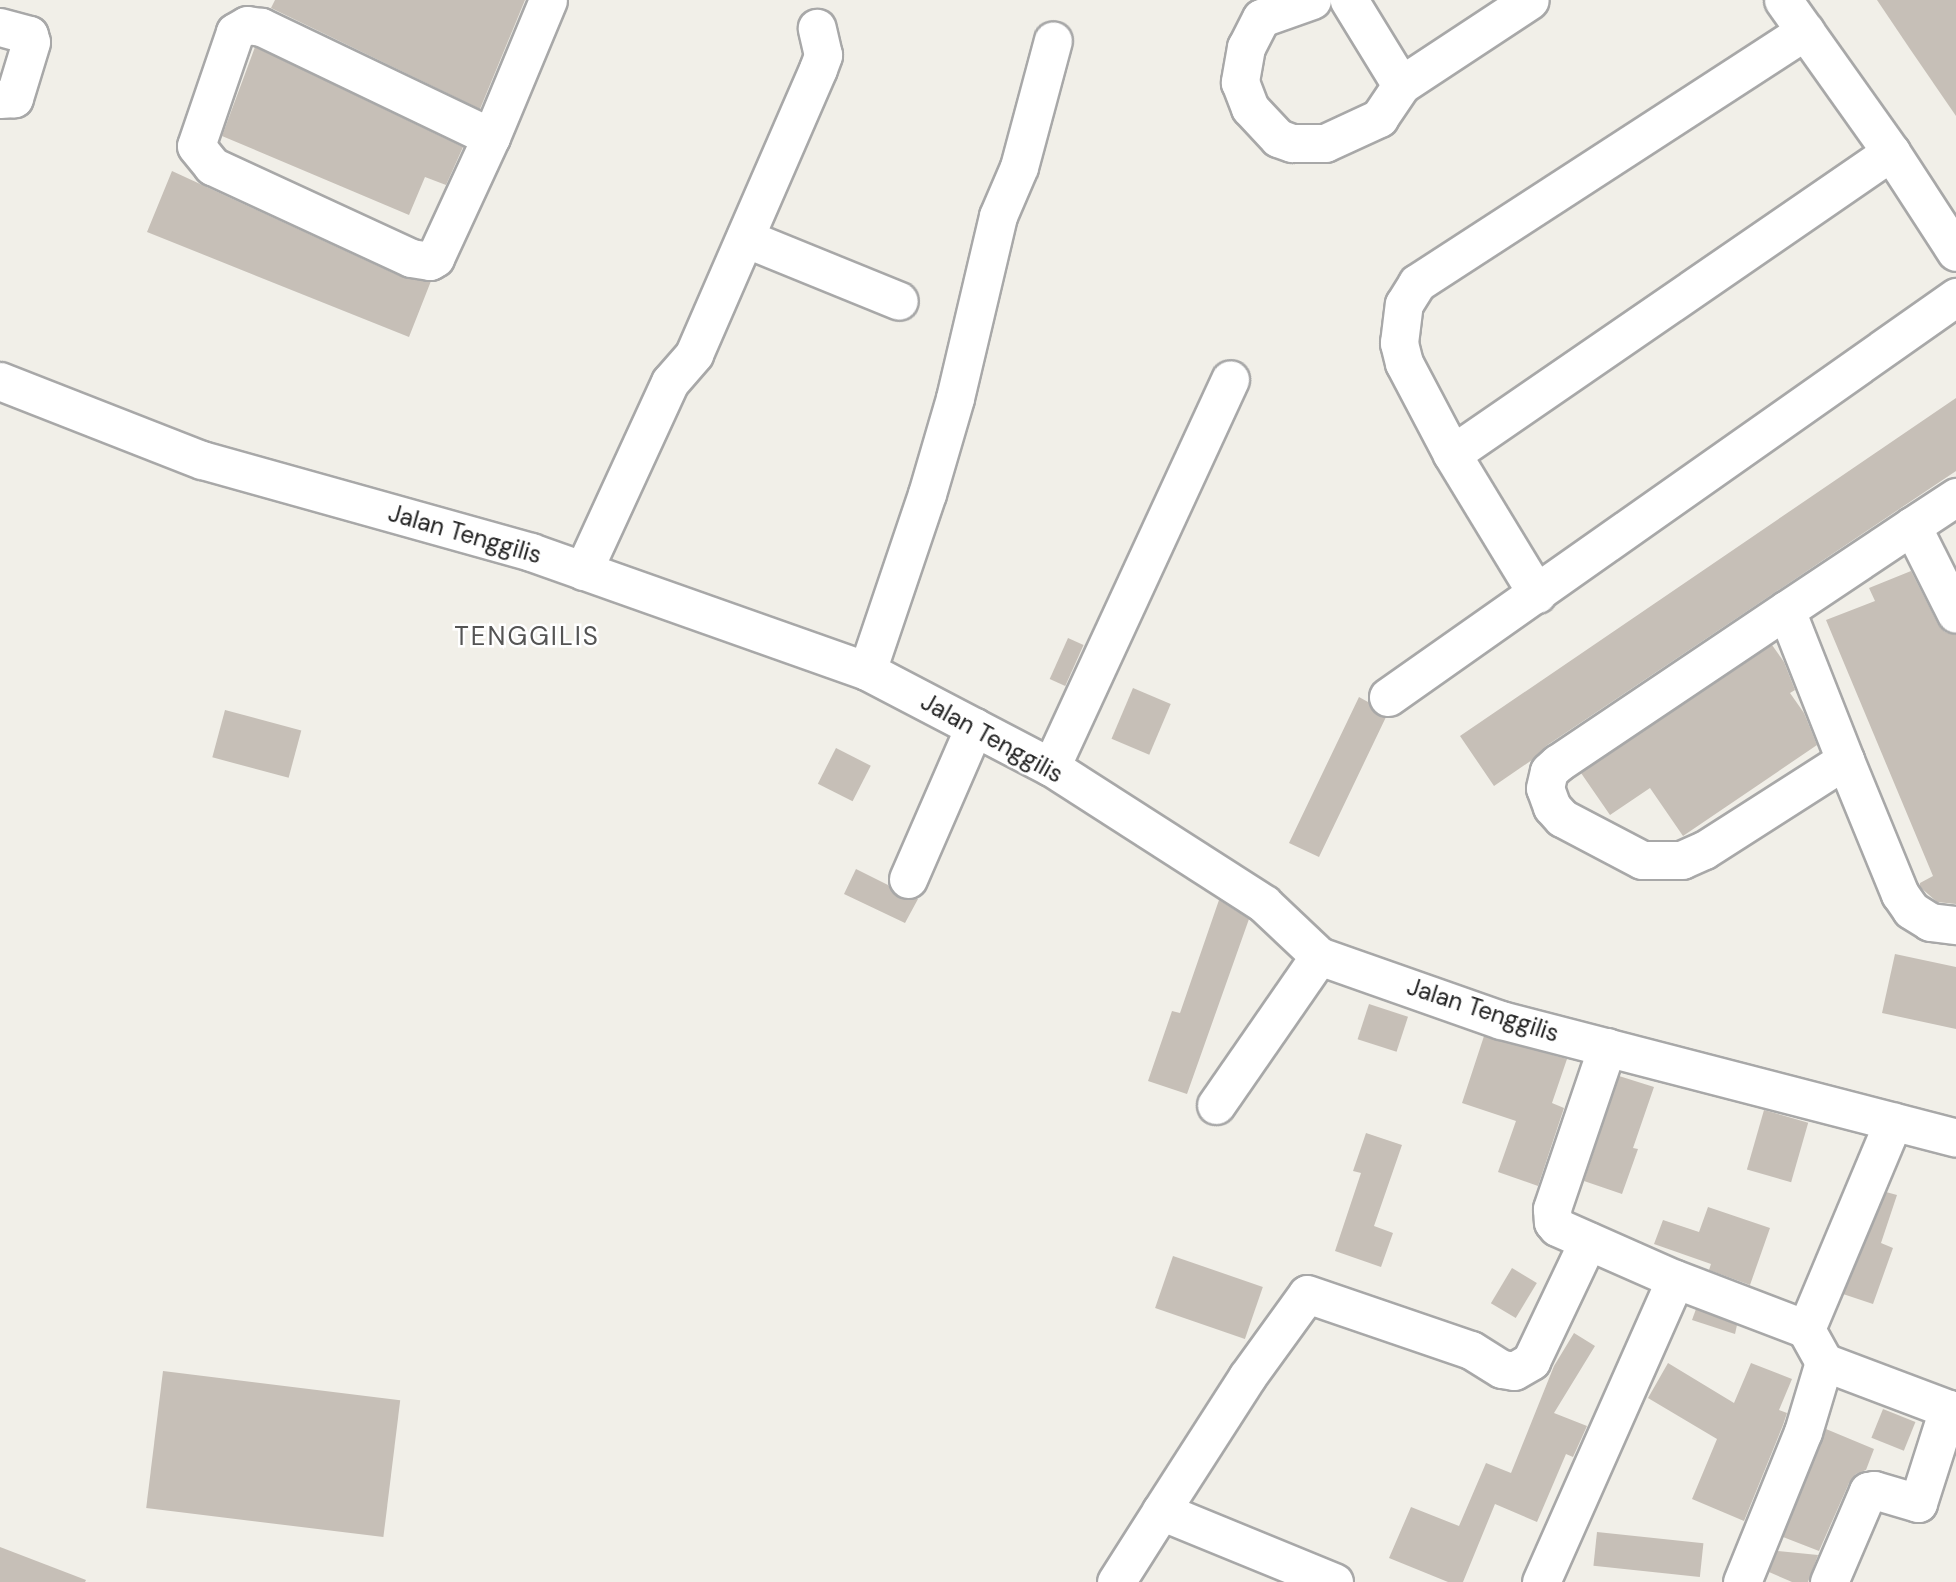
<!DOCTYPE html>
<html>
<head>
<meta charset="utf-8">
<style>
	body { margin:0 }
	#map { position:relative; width:1956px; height:1582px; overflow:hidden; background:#f1efe8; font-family:"DM Sans",sans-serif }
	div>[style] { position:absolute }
	.building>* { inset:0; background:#c6bfb7; transform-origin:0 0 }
	.roads { filter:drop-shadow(2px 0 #a8a8a8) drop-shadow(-2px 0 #a8a8a8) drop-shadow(0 2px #a8a8a8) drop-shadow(0 -2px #a8a8a8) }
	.minor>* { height:37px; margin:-18.5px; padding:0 18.5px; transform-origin:18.5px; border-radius:18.5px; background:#fff }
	span { translate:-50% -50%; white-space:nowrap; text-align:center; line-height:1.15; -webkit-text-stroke:5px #fff; paint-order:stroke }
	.street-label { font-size:24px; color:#212121 }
	.neighbourhood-label { font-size:26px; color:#545454; letter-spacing:2px }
</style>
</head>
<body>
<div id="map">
	<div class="building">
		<i style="clip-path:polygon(275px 0,525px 0,480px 109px,271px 8px)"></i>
		<i style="clip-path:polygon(1877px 0,1956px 0,1956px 116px,1910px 49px)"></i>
		<i style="clip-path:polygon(255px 47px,463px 147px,446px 185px,425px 177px,409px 215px,222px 136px)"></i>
		<i style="clip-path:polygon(172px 171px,402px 277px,431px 281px,409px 337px,147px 232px)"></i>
		<i style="clip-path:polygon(1956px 398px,1956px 471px,1546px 746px,1532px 760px,1494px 786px,1460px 736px)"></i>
		<i style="clip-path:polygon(1911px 571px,1938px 624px,1945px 632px,1956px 635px,1956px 904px,1937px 902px,1920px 887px,1920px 883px,1933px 876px,1826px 620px,1875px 601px,1869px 588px)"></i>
		<i style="left:1068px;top:638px;width:17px;height:45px;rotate:24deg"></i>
		<i style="clip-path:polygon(1772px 645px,1784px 662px,1795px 690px,1790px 693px,1804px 713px,1817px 745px,1683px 836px,1650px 788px,1610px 815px,1581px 773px)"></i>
		<i style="left:1133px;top:688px;width:41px;height:55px;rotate:23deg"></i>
		<i style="clip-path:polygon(1359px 697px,1368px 702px,1379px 716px,1386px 717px,1319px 857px,1289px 843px)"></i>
		<i style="left:225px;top:710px;width:79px;height:49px;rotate:15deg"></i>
		<i style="left:836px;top:748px;width:39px;height:40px;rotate:27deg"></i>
		<i style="clip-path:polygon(856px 869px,888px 885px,899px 898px,918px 899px,905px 923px,844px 894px)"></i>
		<i style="clip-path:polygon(1219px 900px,1249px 919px,1187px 1094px,1148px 1081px,1172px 1011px,1180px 1013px)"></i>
		<i style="clip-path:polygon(1895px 954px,1956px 967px,1956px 1029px,1882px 1013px)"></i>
		<i style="left:1369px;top:1004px;width:41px;height:37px;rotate:18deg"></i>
		<i style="clip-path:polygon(1484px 1036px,1567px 1059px,1552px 1103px,1564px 1108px,1538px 1186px,1498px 1172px,1516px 1121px,1462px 1103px)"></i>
		<i style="clip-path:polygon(1619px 1076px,1654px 1087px,1633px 1148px,1638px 1149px,1622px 1194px,1584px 1181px)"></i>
		<i style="left:1764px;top:1110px;width:46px;height:62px;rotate:16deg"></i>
		<i style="clip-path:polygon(1366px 1133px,1402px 1145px,1374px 1226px,1393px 1233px,1381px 1267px,1335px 1251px,1361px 1173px,1353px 1171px)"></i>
		<i style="clip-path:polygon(1886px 1192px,1897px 1195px,1881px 1243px,1893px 1248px,1873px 1304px,1843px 1294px)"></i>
		<i style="clip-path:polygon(1708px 1207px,1770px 1228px,1750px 1285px,1709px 1270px,1711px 1264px,1654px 1244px,1663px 1220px,1699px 1232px)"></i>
		<i style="left:1173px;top:1256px;width:95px;height:55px;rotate:19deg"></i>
		<i style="left:1512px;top:1268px;width:29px;height:41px;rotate:31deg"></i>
		<i style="clip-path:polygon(1696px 1309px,1737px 1325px,1735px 1334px,1692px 1320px)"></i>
		<i style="clip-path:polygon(1574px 1333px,1595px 1346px,1554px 1413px,1587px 1426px,1573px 1457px,1566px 1454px,1537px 1522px,1495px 1504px,1463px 1582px,1448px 1582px,1389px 1558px,1411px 1507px,1459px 1526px,1486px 1463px,1511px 1473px,1554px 1366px)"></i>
		<i style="clip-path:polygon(1668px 1363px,1734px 1403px,1751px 1363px,1792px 1379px,1779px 1410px,1787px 1413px,1783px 1425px,1744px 1521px,1692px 1499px,1717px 1439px,1648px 1398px)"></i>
		<i style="left:163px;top:1371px;width:239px;height:138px;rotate:7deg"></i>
		<i style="left:1883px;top:1409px;width:35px;height:31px;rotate:22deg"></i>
		<i style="clip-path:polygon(1826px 1429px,1874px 1449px,1866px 1470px,1856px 1474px,1849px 1483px,1819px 1551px,1783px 1537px)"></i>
		<i style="left:1597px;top:1532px;width:107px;height:34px;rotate:6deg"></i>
		<i style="clip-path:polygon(0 1547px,86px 1580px,85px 1582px,0 1582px)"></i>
		<i style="clip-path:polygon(1777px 1551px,1818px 1555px,1808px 1582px,1792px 1582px,1769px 1572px)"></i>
	</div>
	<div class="roads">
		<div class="minor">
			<i style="left:1312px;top:0;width:54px;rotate:160.6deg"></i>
			<i style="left:1261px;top:18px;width:33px;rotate:117deg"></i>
			<i style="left:1246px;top:47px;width:36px;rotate:100deg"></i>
			<i style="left:1240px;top:82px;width:28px;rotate:69deg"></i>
			<i style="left:1250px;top:108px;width:41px;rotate:47deg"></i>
			<i style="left:1278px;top:138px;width:15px;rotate:20deg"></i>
			<i style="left:1292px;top:143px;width:33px"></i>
			<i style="left:1325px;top:143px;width:60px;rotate:-24.8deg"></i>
			<i style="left:1379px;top:118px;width:40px;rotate:-56deg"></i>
			<i style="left:1401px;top:85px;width:100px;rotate:-121.5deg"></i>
			<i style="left:1783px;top:0;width:186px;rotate:54.6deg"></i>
			<i style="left:1891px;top:152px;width:119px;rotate:57deg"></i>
			<i style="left:0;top:27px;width:30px;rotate:15deg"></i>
			<i style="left:29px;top:35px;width:7px;rotate:74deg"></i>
			<i style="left:31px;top:42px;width:59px;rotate:106.9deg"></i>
			<i style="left:14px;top:98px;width:14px;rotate:176deg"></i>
			<i style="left:1401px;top:85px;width:154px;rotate:-33.4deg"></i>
			<i style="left:491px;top:137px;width:255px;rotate:-154.4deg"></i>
			<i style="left:261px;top:27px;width:14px;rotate:-172deg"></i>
			<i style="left:247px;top:25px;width:14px;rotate:150deg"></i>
			<i style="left:235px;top:32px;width:120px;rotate:108.9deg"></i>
			<i style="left:196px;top:146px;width:26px;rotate:51deg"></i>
			<i style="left:212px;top:166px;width:219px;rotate:24.8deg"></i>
			<i style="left:411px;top:258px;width:19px;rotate:9deg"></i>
			<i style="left:430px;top:261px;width:6px;rotate:-31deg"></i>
			<i style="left:435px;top:258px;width:133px;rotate:-65.2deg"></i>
			<i style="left:491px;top:137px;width:148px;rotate:-67.4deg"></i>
			<i style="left:745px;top:238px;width:166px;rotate:22.2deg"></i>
			<i style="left:0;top:381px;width:217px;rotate:21.4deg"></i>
			<i style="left:202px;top:460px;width:342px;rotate:15.6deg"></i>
			<i style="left:531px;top:552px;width:356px;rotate:19.5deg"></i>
			<i style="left:867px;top:671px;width:208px;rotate:27.6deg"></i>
			<i style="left:1051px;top:767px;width:253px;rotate:32.7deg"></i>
			<i style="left:1264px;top:904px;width:76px;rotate:43.4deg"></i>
			<i style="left:1319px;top:956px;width:193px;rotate:19.4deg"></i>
			<i style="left:1501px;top:1020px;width:470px;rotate:14.5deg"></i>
			<i style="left:1452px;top:454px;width:533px;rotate:-34.53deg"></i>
			<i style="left:1912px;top:526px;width:98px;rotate:63.4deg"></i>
			<i style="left:583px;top:571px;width:208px;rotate:-65.3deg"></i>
			<i style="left:670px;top:382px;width:37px;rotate:-49deg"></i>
			<i style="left:694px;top:354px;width:311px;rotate:-66.5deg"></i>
			<i style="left:818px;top:69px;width:15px;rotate:-70deg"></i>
			<i style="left:823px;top:55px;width:28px;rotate:-103deg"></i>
			<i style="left:1537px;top:594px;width:164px;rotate:-121.3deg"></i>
			<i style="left:1452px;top:454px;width:103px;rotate:-117.8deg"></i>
			<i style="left:1404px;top:363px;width:21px;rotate:-104deg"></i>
			<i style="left:1399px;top:343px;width:39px;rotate:-83deg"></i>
			<i style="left:1404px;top:304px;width:25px;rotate:-58deg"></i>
			<i style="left:1417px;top:283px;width:463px;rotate:-33deg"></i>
			<i style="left:1786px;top:610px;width:161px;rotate:68.5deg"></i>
			<i style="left:1845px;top:760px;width:167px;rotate:147.4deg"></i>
			<i style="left:1704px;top:850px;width:24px;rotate:156deg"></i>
			<i style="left:1682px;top:860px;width:40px;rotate:180deg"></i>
			<i style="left:1642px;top:860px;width:90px;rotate:-152.3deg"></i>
			<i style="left:1562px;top:818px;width:15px;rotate:-132deg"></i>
			<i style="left:1552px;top:807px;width:20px;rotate:-110deg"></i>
			<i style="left:1545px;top:788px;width:17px;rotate:-77deg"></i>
			<i style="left:1549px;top:771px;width:12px;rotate:-42deg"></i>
			<i style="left:1558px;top:763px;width:275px;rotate:-33.9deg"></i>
			<i style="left:1786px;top:610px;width:151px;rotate:-33.7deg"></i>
			<i style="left:1912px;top:526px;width:53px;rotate:-33.4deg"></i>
			<i style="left:867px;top:671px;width:187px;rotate:-71.3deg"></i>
			<i style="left:927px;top:494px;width:100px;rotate:-73.7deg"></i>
			<i style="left:955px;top:398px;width:187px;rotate:-76.7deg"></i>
			<i style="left:998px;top:216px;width:53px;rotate:-66.8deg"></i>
			<i style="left:1019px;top:167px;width:131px;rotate:-75deg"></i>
			<i style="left:1388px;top:697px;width:695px;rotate:-35.15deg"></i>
			<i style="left:1845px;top:760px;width:145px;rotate:67.7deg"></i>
			<i style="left:1900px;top:894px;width:19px;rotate:55deg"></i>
			<i style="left:1911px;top:910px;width:22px;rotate:32deg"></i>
			<i style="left:1930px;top:922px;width:26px;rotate:7deg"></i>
			<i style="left:1051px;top:767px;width:427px;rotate:-65.2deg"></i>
			<i style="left:908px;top:879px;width:166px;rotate:-66.5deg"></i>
			<i style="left:1607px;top:1047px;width:171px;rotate:108.8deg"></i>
			<i style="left:1552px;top:1209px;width:13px;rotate:86deg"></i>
			<i style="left:1553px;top:1222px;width:6px;rotate:51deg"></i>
			<i style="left:1557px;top:1227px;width:129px;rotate:23.8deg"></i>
			<i style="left:1675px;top:1279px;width:140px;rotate:20.9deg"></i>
			<i style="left:1216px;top:1105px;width:181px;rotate:-55.3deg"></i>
			<i style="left:1824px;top:1362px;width:141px;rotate:20.7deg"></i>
			<i style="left:1116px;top:1582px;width:84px;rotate:-57.6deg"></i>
			<i style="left:1334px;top:1582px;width:187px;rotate:-157.7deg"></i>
			<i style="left:1161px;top:1511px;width:159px;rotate:-57.3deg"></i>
			<i style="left:1247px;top:1377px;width:102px;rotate:-54.1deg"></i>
			<i style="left:1307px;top:1294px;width:173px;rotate:18.9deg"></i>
			<i style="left:1471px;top:1350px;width:36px;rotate:32deg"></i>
			<i style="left:1502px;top:1369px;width:12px;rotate:9deg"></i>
			<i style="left:1514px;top:1371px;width:20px;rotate:-30deg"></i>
			<i style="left:1531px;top:1361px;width:133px;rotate:-64.6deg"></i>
			<i style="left:1541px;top:1582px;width:331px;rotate:-66.1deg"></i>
			<i style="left:1742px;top:1582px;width:162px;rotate:-67.9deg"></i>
			<i style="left:1803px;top:1432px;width:73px;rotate:-73.3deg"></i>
			<i style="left:1824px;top:1362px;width:38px;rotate:-119deg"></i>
			<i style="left:1806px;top:1329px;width:225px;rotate:-67.2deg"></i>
			<i style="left:1829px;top:1582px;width:99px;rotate:-66.8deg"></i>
			<i style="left:1868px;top:1491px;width:6px;rotate:-9deg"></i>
			<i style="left:1874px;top:1490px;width:46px;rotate:16.5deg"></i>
			<i style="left:1918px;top:1503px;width:99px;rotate:-72.3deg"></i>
		</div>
	</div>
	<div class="street-label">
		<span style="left:465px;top:534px;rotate:16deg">Jalan Tenggilis</span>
		<span style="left:992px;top:738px;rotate:29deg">Jalan Tenggilis</span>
		<span style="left:1483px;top:1010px;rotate:18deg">Jalan Tenggilis</span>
	</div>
	<div class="neighbourhood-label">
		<span style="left:527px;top:637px">TENGGILIS</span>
	</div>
</div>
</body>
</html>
